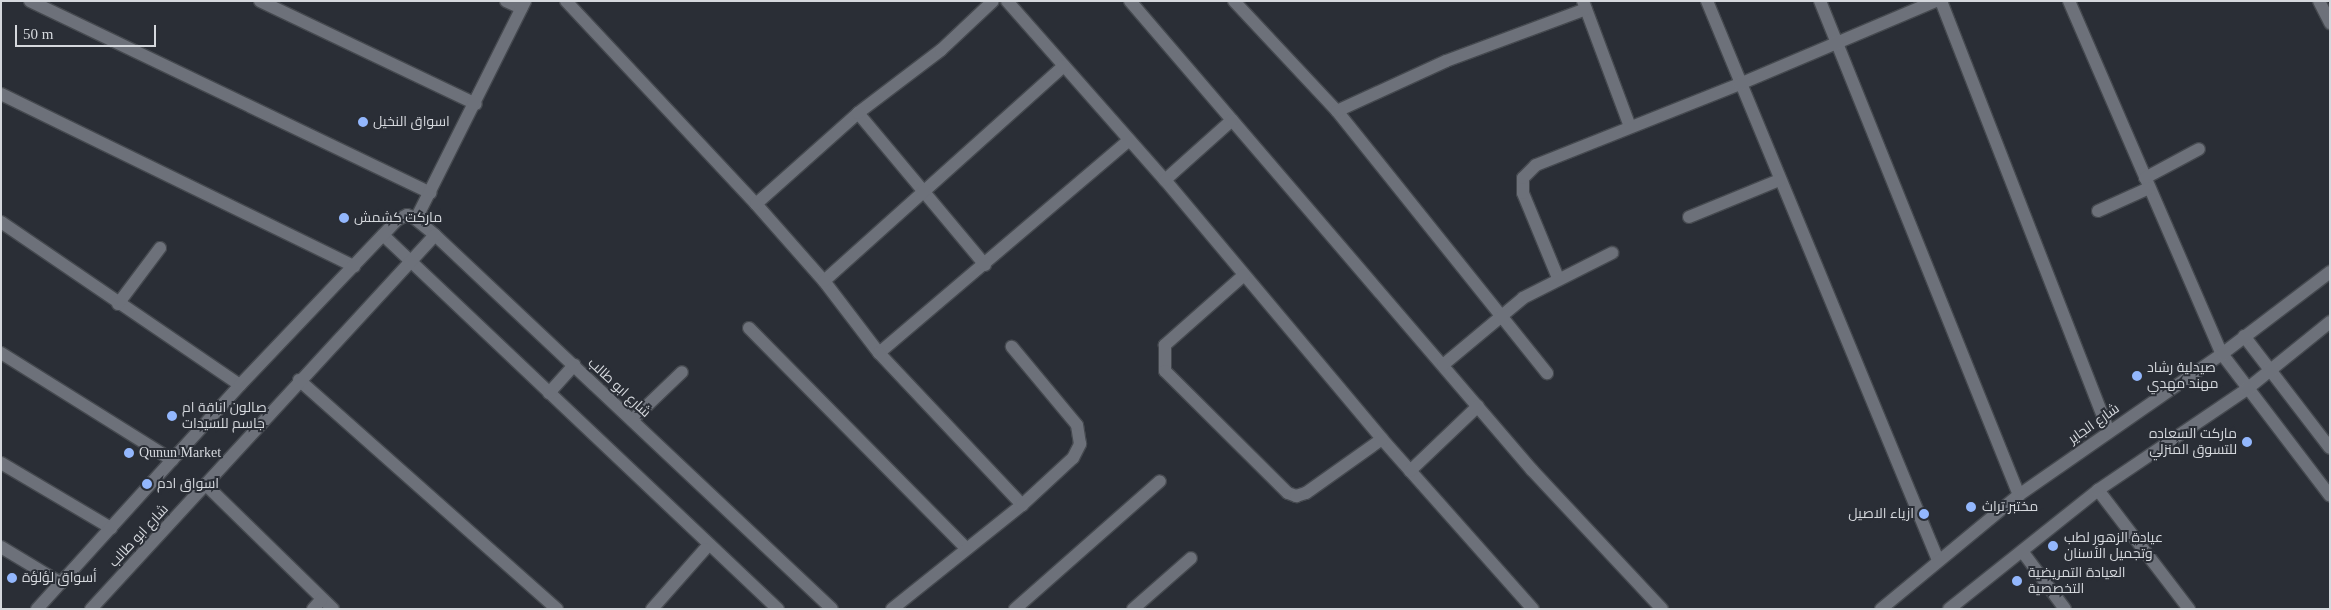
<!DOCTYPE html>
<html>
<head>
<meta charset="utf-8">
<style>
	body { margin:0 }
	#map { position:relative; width:2331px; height:610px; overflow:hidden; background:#2a2e36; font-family:"Times New Roman",Cairo,serif }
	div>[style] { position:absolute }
	.roads { filter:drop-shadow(1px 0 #45494f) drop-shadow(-1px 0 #45494f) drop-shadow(0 1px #45494f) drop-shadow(0 -1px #45494f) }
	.minor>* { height:12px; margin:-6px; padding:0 6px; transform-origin:6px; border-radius:6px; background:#6d717a }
	.dots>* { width:14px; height:14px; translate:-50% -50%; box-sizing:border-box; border:2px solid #2a2e36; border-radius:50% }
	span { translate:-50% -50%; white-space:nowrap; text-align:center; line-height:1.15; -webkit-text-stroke:4px #2a2e36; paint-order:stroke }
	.poi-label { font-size:14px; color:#d5d8dd }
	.left { translate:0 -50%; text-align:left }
	.right { translate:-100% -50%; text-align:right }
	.street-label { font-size:14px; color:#d5d8dd }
	.frame { position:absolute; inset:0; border:2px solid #d5d8dd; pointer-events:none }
	.scale { position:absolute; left:15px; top:25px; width:141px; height:22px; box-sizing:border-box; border:2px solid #d5d8dd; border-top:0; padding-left:6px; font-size:15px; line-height:18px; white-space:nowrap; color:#d5d8dd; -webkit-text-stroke:4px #2a2e36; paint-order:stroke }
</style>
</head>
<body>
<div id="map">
	<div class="roads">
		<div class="minor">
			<i style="left:30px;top:1px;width:444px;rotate:25.6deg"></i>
			<i style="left:260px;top:1px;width:239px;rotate:25.5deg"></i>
			<i style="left:506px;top:1px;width:17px;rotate:25deg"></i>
			<i style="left:566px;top:1px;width:278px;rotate:46.9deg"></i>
			<i style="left:756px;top:204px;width:103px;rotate:48.6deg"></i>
			<i style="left:824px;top:281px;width:91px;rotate:52.6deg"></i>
			<i style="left:879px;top:353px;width:328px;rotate:-40.4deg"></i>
			<i style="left:1007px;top:1px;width:239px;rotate:48.6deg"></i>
			<i style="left:1165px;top:180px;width:338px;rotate:50deg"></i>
			<i style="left:1382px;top:439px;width:227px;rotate:48.4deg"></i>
			<i style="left:1130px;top:1px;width:618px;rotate:49.4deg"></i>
			<i style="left:1532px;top:470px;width:190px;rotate:46.9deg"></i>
			<i style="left:1234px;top:1px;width:151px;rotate:46.9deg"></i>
			<i style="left:1337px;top:111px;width:336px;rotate:51.3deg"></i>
			<i style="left:1583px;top:1px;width:134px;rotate:69.5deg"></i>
			<i style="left:1707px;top:1px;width:605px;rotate:67.55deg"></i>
			<i style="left:1820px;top:1px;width:533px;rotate:68.06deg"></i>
			<i style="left:1941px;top:1px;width:462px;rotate:68.7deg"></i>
			<i style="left:2069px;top:1px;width:385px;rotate:66.6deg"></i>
			<i style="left:2222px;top:354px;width:178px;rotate:52.7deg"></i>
			<i style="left:2319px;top:1px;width:25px;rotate:63deg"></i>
			<i style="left:1px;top:94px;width:393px;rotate:26deg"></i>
			<i style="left:1337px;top:111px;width:120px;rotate:-24.6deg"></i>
			<i style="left:1446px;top:61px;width:149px;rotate:-20.4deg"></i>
			<i style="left:858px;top:113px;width:198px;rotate:50.1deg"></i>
			<i style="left:2145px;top:178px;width:61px;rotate:-28.2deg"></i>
			<i style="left:1165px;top:180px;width:90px;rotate:-41.8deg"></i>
			<i style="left:756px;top:204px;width:137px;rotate:-41.7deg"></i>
			<i style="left:858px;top:113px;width:104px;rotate:-37.2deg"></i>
			<i style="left:941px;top:50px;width:71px;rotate:-43.3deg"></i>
			<i style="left:2098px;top:211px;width:56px;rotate:-24.3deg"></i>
			<i style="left:1689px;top:217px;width:97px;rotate:-22.3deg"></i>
			<i style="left:416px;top:219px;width:244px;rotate:-63.4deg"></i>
			<i style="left:1px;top:222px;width:289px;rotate:34.3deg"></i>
			<i style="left:383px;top:235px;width:544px;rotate:43.44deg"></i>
			<i style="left:1244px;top:275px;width:106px;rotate:138.5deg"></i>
			<i style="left:1165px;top:345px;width:26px;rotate:90deg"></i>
			<i style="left:1165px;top:371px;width:173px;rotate:44.8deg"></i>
			<i style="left:1288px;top:493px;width:9px;rotate:21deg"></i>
			<i style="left:1296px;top:496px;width:10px;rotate:-17deg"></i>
			<i style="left:1306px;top:493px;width:93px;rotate:-35.4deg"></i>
			<i style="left:1558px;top:278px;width:92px;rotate:-112.4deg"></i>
			<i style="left:1523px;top:193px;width:15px;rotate:-90deg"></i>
			<i style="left:1523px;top:178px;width:18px;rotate:-45deg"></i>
			<i style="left:1536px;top:165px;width:219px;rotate:-21.7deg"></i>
			<i style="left:1740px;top:84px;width:213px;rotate:-23deg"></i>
			<i style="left:824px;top:281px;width:322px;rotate:-41.9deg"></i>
			<i style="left:118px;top:304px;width:70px;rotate:-53.1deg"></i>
			<i style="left:749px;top:328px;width:310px;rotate:45.4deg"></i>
			<i style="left:2244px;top:336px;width:141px;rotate:52.5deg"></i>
			<i style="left:1px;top:353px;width:202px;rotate:32deg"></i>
			<i style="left:879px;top:353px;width:209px;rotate:46.7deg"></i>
			<i style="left:1443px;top:365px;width:104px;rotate:-39.9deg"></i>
			<i style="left:1523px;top:298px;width:100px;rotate:-26.8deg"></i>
			<i style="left:299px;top:380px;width:345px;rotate:41.6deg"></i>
			<i style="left:549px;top:393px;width:38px;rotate:-48deg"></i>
			<i style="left:632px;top:420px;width:69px;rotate:-43.8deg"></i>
			<i style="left:1px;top:463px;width:128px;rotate:30.6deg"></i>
			<i style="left:1410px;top:471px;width:94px;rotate:-43.7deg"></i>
			<i style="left:207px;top:486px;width:176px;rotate:44.3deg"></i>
			<i style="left:2098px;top:490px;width:150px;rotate:52.6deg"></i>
			<i style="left:1px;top:547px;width:70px;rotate:31deg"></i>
			<i style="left:2022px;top:551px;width:72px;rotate:53.4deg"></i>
			<i style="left:37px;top:609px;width:302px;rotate:-47.8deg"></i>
			<i style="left:240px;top:385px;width:228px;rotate:-46.4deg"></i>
			<i style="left:397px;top:220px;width:11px;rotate:-27deg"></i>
			<i style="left:407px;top:215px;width:6px;rotate:18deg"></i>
			<i style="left:413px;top:217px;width:28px;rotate:39deg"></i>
			<i style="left:435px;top:235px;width:545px;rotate:43.29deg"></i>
			<i style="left:91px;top:609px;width:508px;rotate:-47.39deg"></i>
			<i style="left:313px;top:609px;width:13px;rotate:-48deg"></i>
			<i style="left:652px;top:609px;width:80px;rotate:-48.5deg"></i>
			<i style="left:892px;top:609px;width:166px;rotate:-38.7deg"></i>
			<i style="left:1022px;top:505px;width:69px;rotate:-42.7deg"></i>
			<i style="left:1073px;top:458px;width:16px;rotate:-63deg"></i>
			<i style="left:1080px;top:444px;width:19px;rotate:-99deg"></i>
			<i style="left:1077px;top:425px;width:102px;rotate:-129.8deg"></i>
			<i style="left:1015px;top:609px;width:193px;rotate:-41.4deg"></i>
			<i style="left:1133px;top:609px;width:77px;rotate:-41.3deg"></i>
			<i style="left:1881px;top:609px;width:179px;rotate:-39.6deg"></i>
			<i style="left:2019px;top:495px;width:247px;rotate:-34.8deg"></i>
			<i style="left:2222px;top:354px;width:136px;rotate:-37.2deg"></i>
			<i style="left:1949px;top:609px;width:191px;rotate:-38.6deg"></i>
			<i style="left:2098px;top:490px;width:180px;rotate:-34.1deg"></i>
			<i style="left:2247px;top:389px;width:107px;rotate:-38.9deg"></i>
		</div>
	</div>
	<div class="dots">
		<i style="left:363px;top:122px;background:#93b7fd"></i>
		<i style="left:344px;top:218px;background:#93b7fd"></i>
		<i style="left:2137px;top:376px;background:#93b7fd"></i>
		<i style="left:172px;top:416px;background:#93b7fd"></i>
		<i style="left:2247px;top:442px;background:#93b7fd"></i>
		<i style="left:129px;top:453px;background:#93b7fd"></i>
		<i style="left:147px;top:484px;background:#93b7fd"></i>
		<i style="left:1971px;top:507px;background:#93b7fd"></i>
		<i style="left:1924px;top:514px;background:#93b7fd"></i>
		<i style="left:2053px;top:546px;background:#93b7fd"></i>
		<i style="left:12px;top:578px;background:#93b7fd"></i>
		<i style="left:2017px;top:581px;background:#93b7fd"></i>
	</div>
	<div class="poi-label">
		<span class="left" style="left:373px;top:122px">اسواق النخيل</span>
		<span class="left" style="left:354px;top:218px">ماركت كشمش</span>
		<span class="left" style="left:2147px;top:376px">صيدلية رشاد<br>مهند مهدي</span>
		<span class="left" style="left:182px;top:416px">صالون اناقة ام<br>جاسم للسيدات</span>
		<span class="right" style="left:2237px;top:442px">ماركت السعاده<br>للتسوق المنزلي</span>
		<span class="left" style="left:139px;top:453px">Qunun Market</span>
		<span class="left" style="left:157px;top:484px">اسواق ادم</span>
		<span class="left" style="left:1982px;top:507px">مختبر تراث</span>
		<span class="right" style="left:1914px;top:514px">ازياء الاصيل</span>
		<span class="left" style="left:2064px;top:546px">عيادة الزهور لطب<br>وتجميل الأسنان</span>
		<span class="left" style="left:2028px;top:581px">العيادة التمريضية<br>التخصصية</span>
		<span class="left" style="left:22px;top:578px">أسواق لؤلؤة</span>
	</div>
	<div class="street-label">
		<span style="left:619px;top:388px;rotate:43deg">شارع ابو طالب</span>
		<span style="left:2094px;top:424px;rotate:-35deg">شارع الجاير</span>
		<span style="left:139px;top:536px;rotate:-47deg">شارع ابو طالب</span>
	</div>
	<div class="frame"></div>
	<div class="scale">50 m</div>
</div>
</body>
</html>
